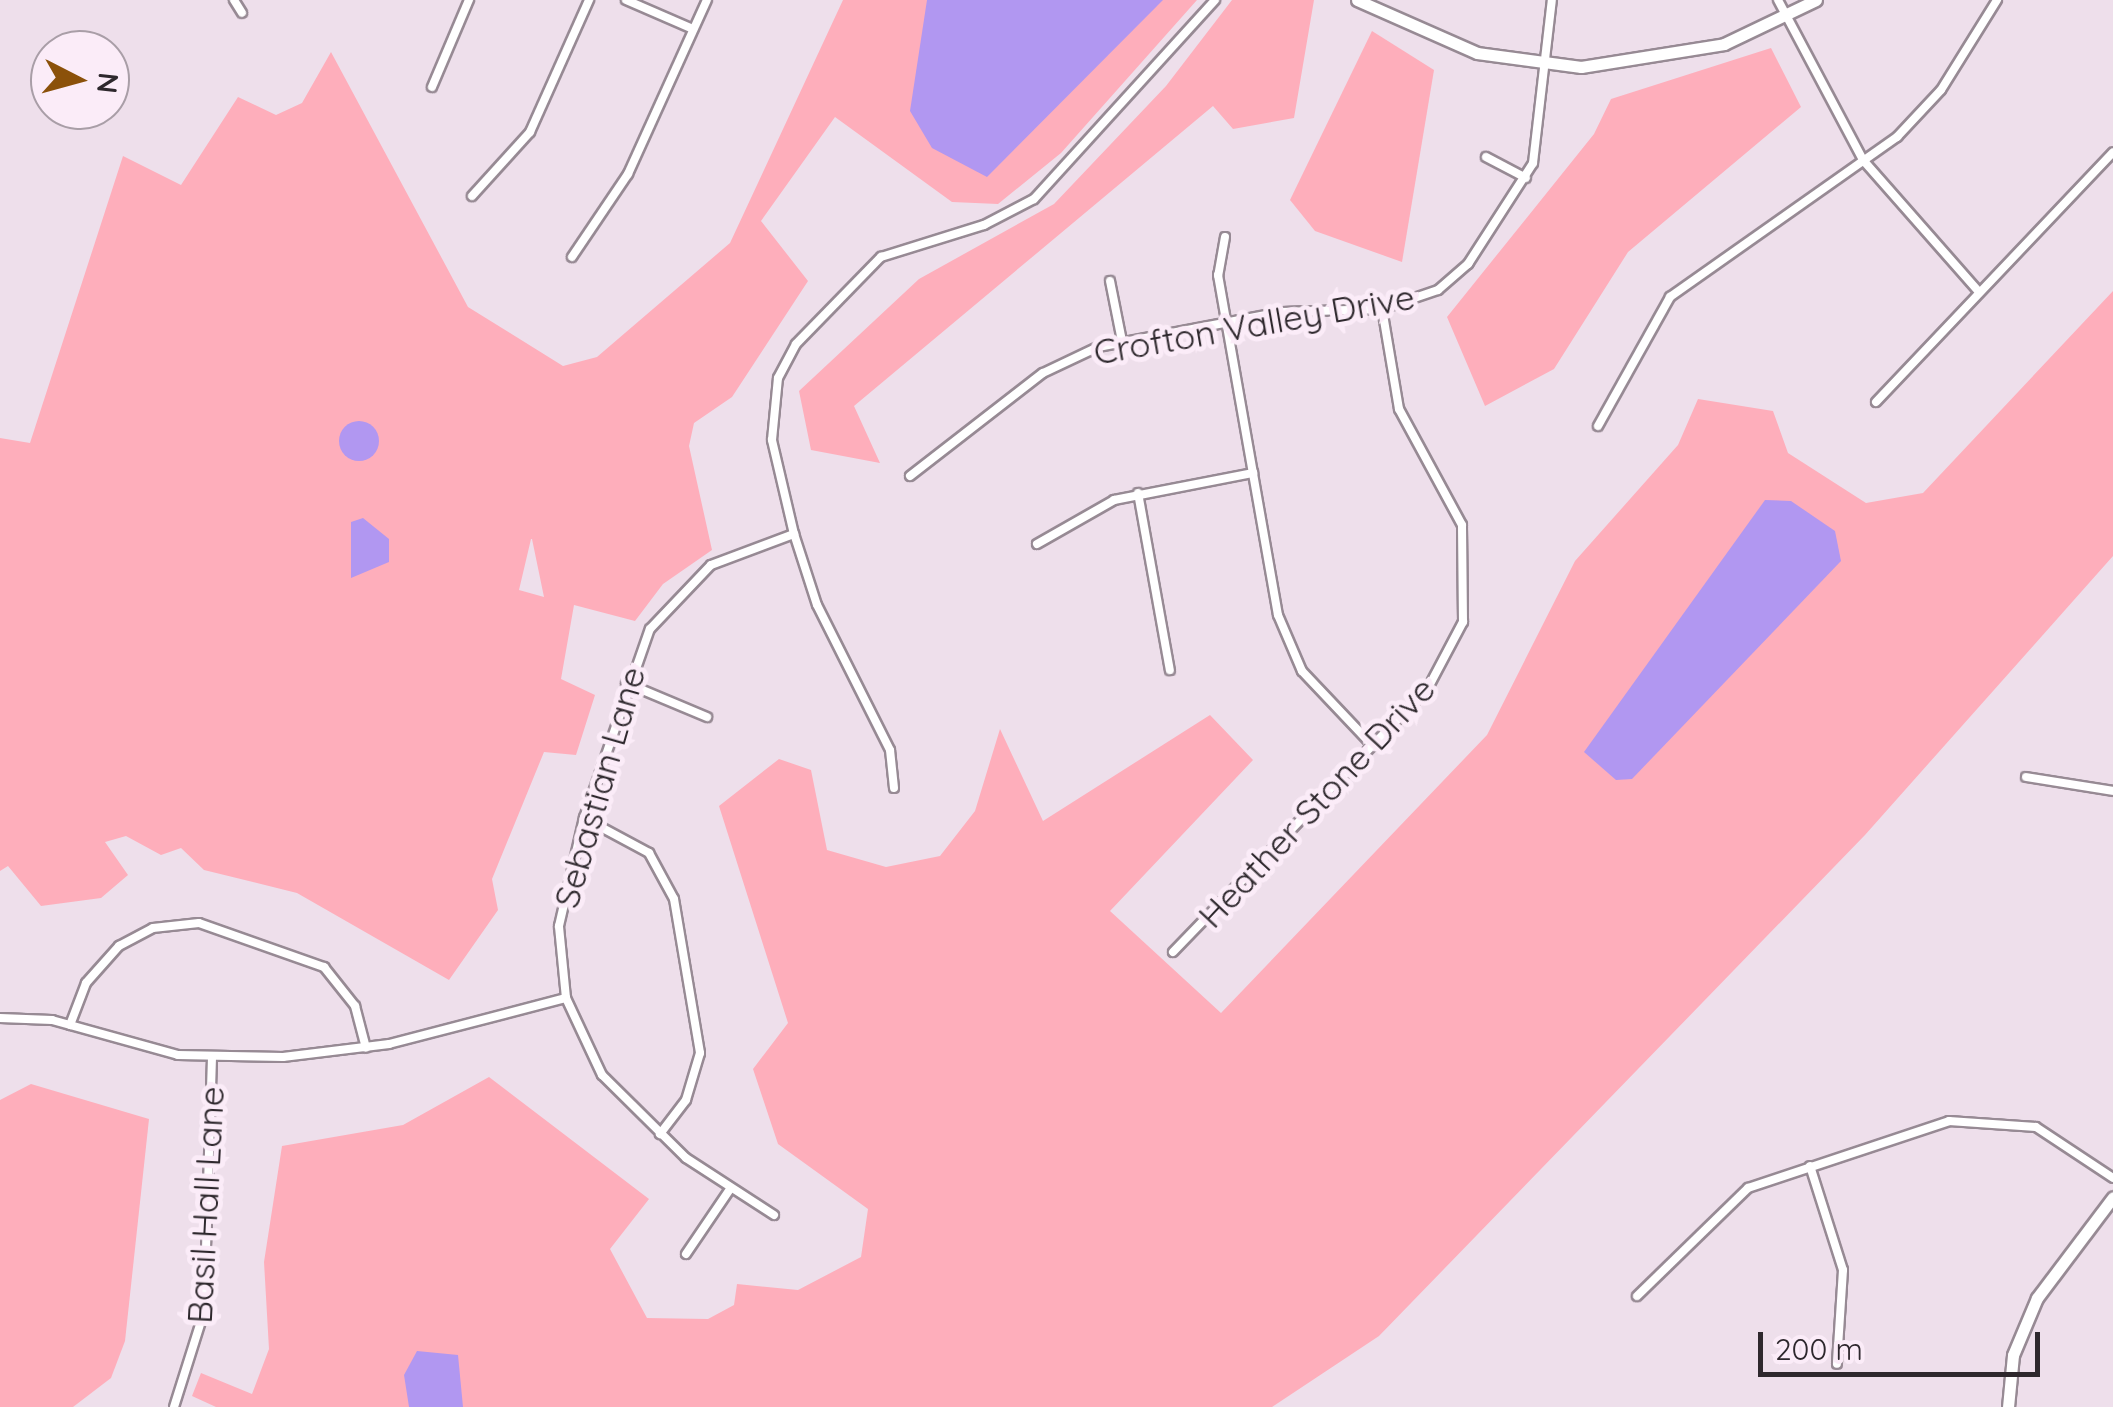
<!DOCTYPE html>
<html>
<head>
<meta charset="utf-8">
<style>
	body { margin:0 }
	#map { position:relative; width:2113px; height:1407px; overflow:hidden; background:#eedfeb; font-family:Quicksand,sans-serif }
	div>[style] { position:absolute }
	.green>* { inset:0; background:#feaebb }
	.water>* { inset:0; background:#b197f1 }
	.round { border-radius:50% }
	.roads { filter:drop-shadow(2px 0 #978a94) drop-shadow(-2px 0 #978a94) drop-shadow(0 2px #978a94) drop-shadow(0 -2px #978a94) }
	.street>* { height:8px; margin:-4px; padding:0 4px; transform-origin:4px; border-radius:4px; background:#fff }
	.secondary>* { height:11px; margin:-5.5px; padding:0 5.5px; transform-origin:5.5px; border-radius:5.5px; background:#fff }
	span { translate:-50% -50%; white-space:nowrap; text-align:center; line-height:1.15; -webkit-text-stroke:10px #fbecf8; paint-order:stroke }
	.street-label { font-size:35px; color:#2e282d }
	.north { position:absolute; left:30px; top:30px; width:100px; height:100px; box-sizing:border-box; background:#fbecf8; border:2px solid #a99ea7; border-radius:50%; rotate:96deg; font-size:28px; font-weight:700; line-height:40px; text-align:center; color:#2e282d }
	.north::after { content:''; display:block; margin:auto; width:35px; height:45px; background:#8b510a; clip-path:polygon(50% 0,100% 100%,50% 72%,0 100%) }
	.scale { position:absolute; left:1758px; top:1332px; width:282px; height:45px; box-sizing:border-box; border:5px solid #2e282d; border-top:0; padding-left:12px; font-size:30px; line-height:35px; white-space:nowrap; color:#2e282d; -webkit-text-stroke:8px #fbecf8; paint-order:stroke }
</style>
</head>
<body>
<div id="map">
	<div class="green">
		<i style="clip-path:polygon(evenodd,843px 0,1197px 0,1061px 153px,998px 204px,952px 202px,835px 117px,761px 221px,808px 281px,732px 397px,694px 423px,689px 446px,712px 550px,663px 584px,635px 621px,574px 605px,561px 679px,595px 695px,576px 755px,544px 752px,492px 879px,498px 910px,449px 980px,297px 893px,204px 870px,181px 848px,161px 855px,126px 836px,105px 842px,128px 875px,101px 898px,41px 906px,8px 866px,0 871px,0 438px,30px 443px,123px 156px,181px 185px,238px 97px,276px 115px,302px 103px,331px 52px,468px 307px,563px 366px,597px 357px,730px 243px,843px 0,531px 539px,532px 539px,544px 597px,519px 590px,531px 539px)"></i>
		<i style="clip-path:polygon(1232px 0,1314px 0,1294px 118px,1233px 129px,1213px 106px,854px 406px,880px 463px,811px 450px,799px 391px,919px 279px,1054px 204px,1166px 86px)"></i>
		<i style="clip-path:polygon(1372px 31px,1434px 70px,1402px 262px,1315px 231px,1290px 200px)"></i>
		<i style="clip-path:polygon(1771px 48px,1801px 107px,1628px 252px,1554px 369px,1485px 406px,1447px 317px,1594px 134px,1611px 99px)"></i>
		<i style="clip-path:polygon(2113px 291px,2113px 556px,1865px 835px,1379px 1336px,1272px 1407px,216px 1407px,192px 1396px,201px 1373px,252px 1394px,269px 1349px,264px 1262px,282px 1146px,403px 1125px,489px 1077px,649px 1199px,610px 1249px,647px 1318px,708px 1319px,734px 1305px,737px 1284px,798px 1290px,861px 1257px,868px 1209px,778px 1144px,753px 1069px,788px 1023px,719px 806px,779px 759px,811px 770px,827px 850px,886px 867px,940px 856px,975px 811px,1000px 729px,1043px 821px,1210px 715px,1253px 760px,1110px 911px,1221px 1013px,1487px 735px,1575px 561px,1678px 445px,1698px 399px,1773px 411px,1788px 453px,1866px 503px,1923px 493px)"></i>
		<i style="clip-path:polygon(31px 1084px,149px 1119px,125px 1341px,111px 1378px,73px 1407px,0 1407px,0 1100px)"></i>
	</div>
	<div class="water">
		<i style="clip-path:polygon(927px 0,1163px 0,987px 177px,932px 148px,910px 111px)"></i>
		<i class="round" style="left:339px;top:421px;width:40px;height:40px"></i>
		<i style="clip-path:polygon(1765px 500px,1791px 501px,1835px 531px,1841px 561px,1632px 779px,1616px 780px,1584px 752px)"></i>
		<i style="clip-path:polygon(363px 518px,389px 539px,389px 562px,351px 578px,351px 522px)"></i>
		<i style="clip-path:polygon(417px 1351px,458px 1355px,463px 1407px,409px 1407px,404px 1375px)"></i>
	</div>
	<div class="roads">
		<div class="street">
			<i style="left:234px;top:0;width:15px;rotate:58deg"></i>
			<i style="left:626px;top:0;width:73px;rotate:23.4deg"></i>
			<i style="left:1778px;top:0;width:181px;rotate:62deg"></i>
			<i style="left:1863px;top:160px;width:174px;rotate:48.7deg"></i>
			<i style="left:432px;top:87px;width:95px;rotate:-67deg"></i>
			<i style="left:1486px;top:157px;width:45px;rotate:27.7deg"></i>
			<i style="left:472px;top:196px;width:86px;rotate:-47.8deg"></i>
			<i style="left:530px;top:132px;width:145px;rotate:-65.9deg"></i>
			<i style="left:1225px;top:237px;width:39px;rotate:100deg"></i>
			<i style="left:1218px;top:275px;width:345px;rotate:80deg"></i>
			<i style="left:1278px;top:615px;width:61px;rotate:66.8deg"></i>
			<i style="left:1302px;top:671px;width:103px;rotate:46.6deg"></i>
			<i style="left:572px;top:257px;width:100px;rotate:-56deg"></i>
			<i style="left:628px;top:174px;width:191px;rotate:-65.6deg"></i>
			<i style="left:1110px;top:281px;width:61px;rotate:78.7deg"></i>
			<i style="left:1876px;top:402px;width:344px;rotate:-46.5deg"></i>
			<i style="left:1598px;top:426px;width:148px;rotate:-60.8deg"></i>
			<i style="left:1670px;top:297px;width:278px;rotate:-35.2deg"></i>
			<i style="left:1897px;top:137px;width:64px;rotate:-46.9deg"></i>
			<i style="left:1941px;top:90px;width:106px;rotate:-58.1deg"></i>
			<i style="left:910px;top:476px;width:168px;rotate:-37.8deg"></i>
			<i style="left:1043px;top:373px;width:61px;rotate:-25.3deg"></i>
			<i style="left:1098px;top:347px;width:187px;rotate:-10.8deg"></i>
			<i style="left:1282px;top:312px;width:100px;rotate:-1.7deg"></i>
			<i style="left:1382px;top:309px;width:59px;rotate:-18.7deg"></i>
			<i style="left:1438px;top:290px;width:40px;rotate:-41deg"></i>
			<i style="left:1468px;top:264px;width:120px;rotate:-57.2deg"></i>
			<i style="left:1533px;top:163px;width:164px;rotate:-83.4deg"></i>
			<i style="left:1138px;top:493px;width:180px;rotate:79.8deg"></i>
			<i style="left:1037px;top:544px;width:89px;rotate:-29.7deg"></i>
			<i style="left:1114px;top:500px;width:142px;rotate:-11deg"></i>
			<i style="left:626px;top:683px;width:88px;rotate:22.8deg"></i>
			<i style="left:2026px;top:777px;width:88px;rotate:9.1deg"></i>
			<i style="left:894px;top:788px;width:38px;rotate:-96deg"></i>
			<i style="left:890px;top:750px;width:162px;rotate:-116.7deg"></i>
			<i style="left:817px;top:605px;width:75px;rotate:-107.9deg"></i>
			<i style="left:794px;top:534px;width:97px;rotate:-103.2deg"></i>
			<i style="left:772px;top:440px;width:62px;rotate:-84.5deg"></i>
			<i style="left:778px;top:378px;width:38px;rotate:-62deg"></i>
			<i style="left:796px;top:344px;width:122px;rotate:-45.7deg"></i>
			<i style="left:881px;top:257px;width:108px;rotate:-17.3deg"></i>
			<i style="left:984px;top:225px;width:56px;rotate:-27.5deg"></i>
			<i style="left:1034px;top:199px;width:269px;rotate:-47.7deg"></i>
			<i style="left:584px;top:818px;width:74px;rotate:28.3deg"></i>
			<i style="left:649px;top:853px;width:52px;rotate:61.5deg"></i>
			<i style="left:674px;top:899px;width:156px;rotate:80.4deg"></i>
			<i style="left:700px;top:1053px;width:49px;rotate:106.6deg"></i>
			<i style="left:686px;top:1100px;width:43px;rotate:127.4deg"></i>
			<i style="left:1173px;top:952px;width:367px;rotate:-46deg"></i>
			<i style="left:1428px;top:688px;width:75px;rotate:-62.1deg"></i>
			<i style="left:1463px;top:622px;width:97px;rotate:-90.6deg"></i>
			<i style="left:1462px;top:525px;width:132px;rotate:-118.5deg"></i>
			<i style="left:1399px;top:409px;width:101px;rotate:-99.6deg"></i>
			<i style="left:0;top:1018px;width:52px;rotate:2.2deg"></i>
			<i style="left:52px;top:1020px;width:131px;rotate:15.5deg"></i>
			<i style="left:178px;top:1055px;width:105px;rotate:1.1deg"></i>
			<i style="left:283px;top:1057px;width:107px;rotate:-7deg"></i>
			<i style="left:389px;top:1044px;width:183px;rotate:-14.6deg"></i>
			<i style="left:70px;top:1025px;width:45px;rotate:-69.1deg"></i>
			<i style="left:86px;top:983px;width:50px;rotate:-48.3deg"></i>
			<i style="left:119px;top:946px;width:38px;rotate:-28deg"></i>
			<i style="left:153px;top:928px;width:46px;rotate:-6.2deg"></i>
			<i style="left:199px;top:923px;width:133px;rotate:19.4deg"></i>
			<i style="left:324px;top:967px;width:50px;rotate:51.5deg"></i>
			<i style="left:355px;top:1006px;width:43px;rotate:75.3deg"></i>
			<i style="left:1810px;top:1166px;width:109px;rotate:72.4deg"></i>
			<i style="left:1843px;top:1270px;width:94px;rotate:93.7deg"></i>
			<i style="left:774px;top:1215px;width:105px;rotate:-147.1deg"></i>
			<i style="left:686px;top:1158px;width:118px;rotate:-135.3deg"></i>
			<i style="left:602px;top:1075px;width:85px;rotate:-115.1deg"></i>
			<i style="left:566px;top:998px;width:72px;rotate:-95.6deg"></i>
			<i style="left:559px;top:926px;width:111px;rotate:-77deg"></i>
			<i style="left:584px;top:818px;width:200px;rotate:-70.8deg"></i>
			<i style="left:650px;top:629px;width:88px;rotate:-46.4deg"></i>
			<i style="left:711px;top:565px;width:89px;rotate:-20.5deg"></i>
			<i style="left:686px;top:1254px;width:78px;rotate:-55.9deg"></i>
			<i style="left:1637px;top:1296px;width:155px;rotate:-44.2deg"></i>
			<i style="left:1748px;top:1188px;width:212px;rotate:-18.4deg"></i>
			<i style="left:1949px;top:1121px;width:87px;rotate:3.9deg"></i>
			<i style="left:2036px;top:1127px;width:92px;rotate:33.5deg"></i>
			<i style="left:174px;top:1407px;width:100px;rotate:-72.5deg"></i>
			<i style="left:204px;top:1312px;width:255px;rotate:-88.2deg"></i>
		</div>
		<div class="secondary">
			<i style="left:1357px;top:0;width:131px;rotate:23.8deg"></i>
			<i style="left:1477px;top:53px;width:105px;rotate:7.7deg"></i>
			<i style="left:1581px;top:67px;width:145px;rotate:-9.1deg"></i>
			<i style="left:1724px;top:44px;width:102px;rotate:-25.6deg"></i>
			<i style="left:2008px;top:1407px;width:52px;rotate:-84.5deg"></i>
			<i style="left:2013px;top:1355px;width:62px;rotate:-67.2deg"></i>
			<i style="left:2037px;top:1298px;width:126px;rotate:-53deg"></i>
		</div>
	</div>
	<div class="street-label">
		<span style="left:1254px;top:324px;rotate:-10deg">Crofton Valley Drive</span>
		<span style="left:599px;top:787px;rotate:-74deg">Sebastian Lane</span>
		<span style="left:1316px;top:802px;rotate:-47deg">Heather Stone Drive</span>
		<span style="left:205px;top:1205px;rotate:-87deg">Basil Hall Lane</span>
	</div>
	<div class="north">N</div>
	<div class="scale">200 m</div>
</div>
</body>
</html>
